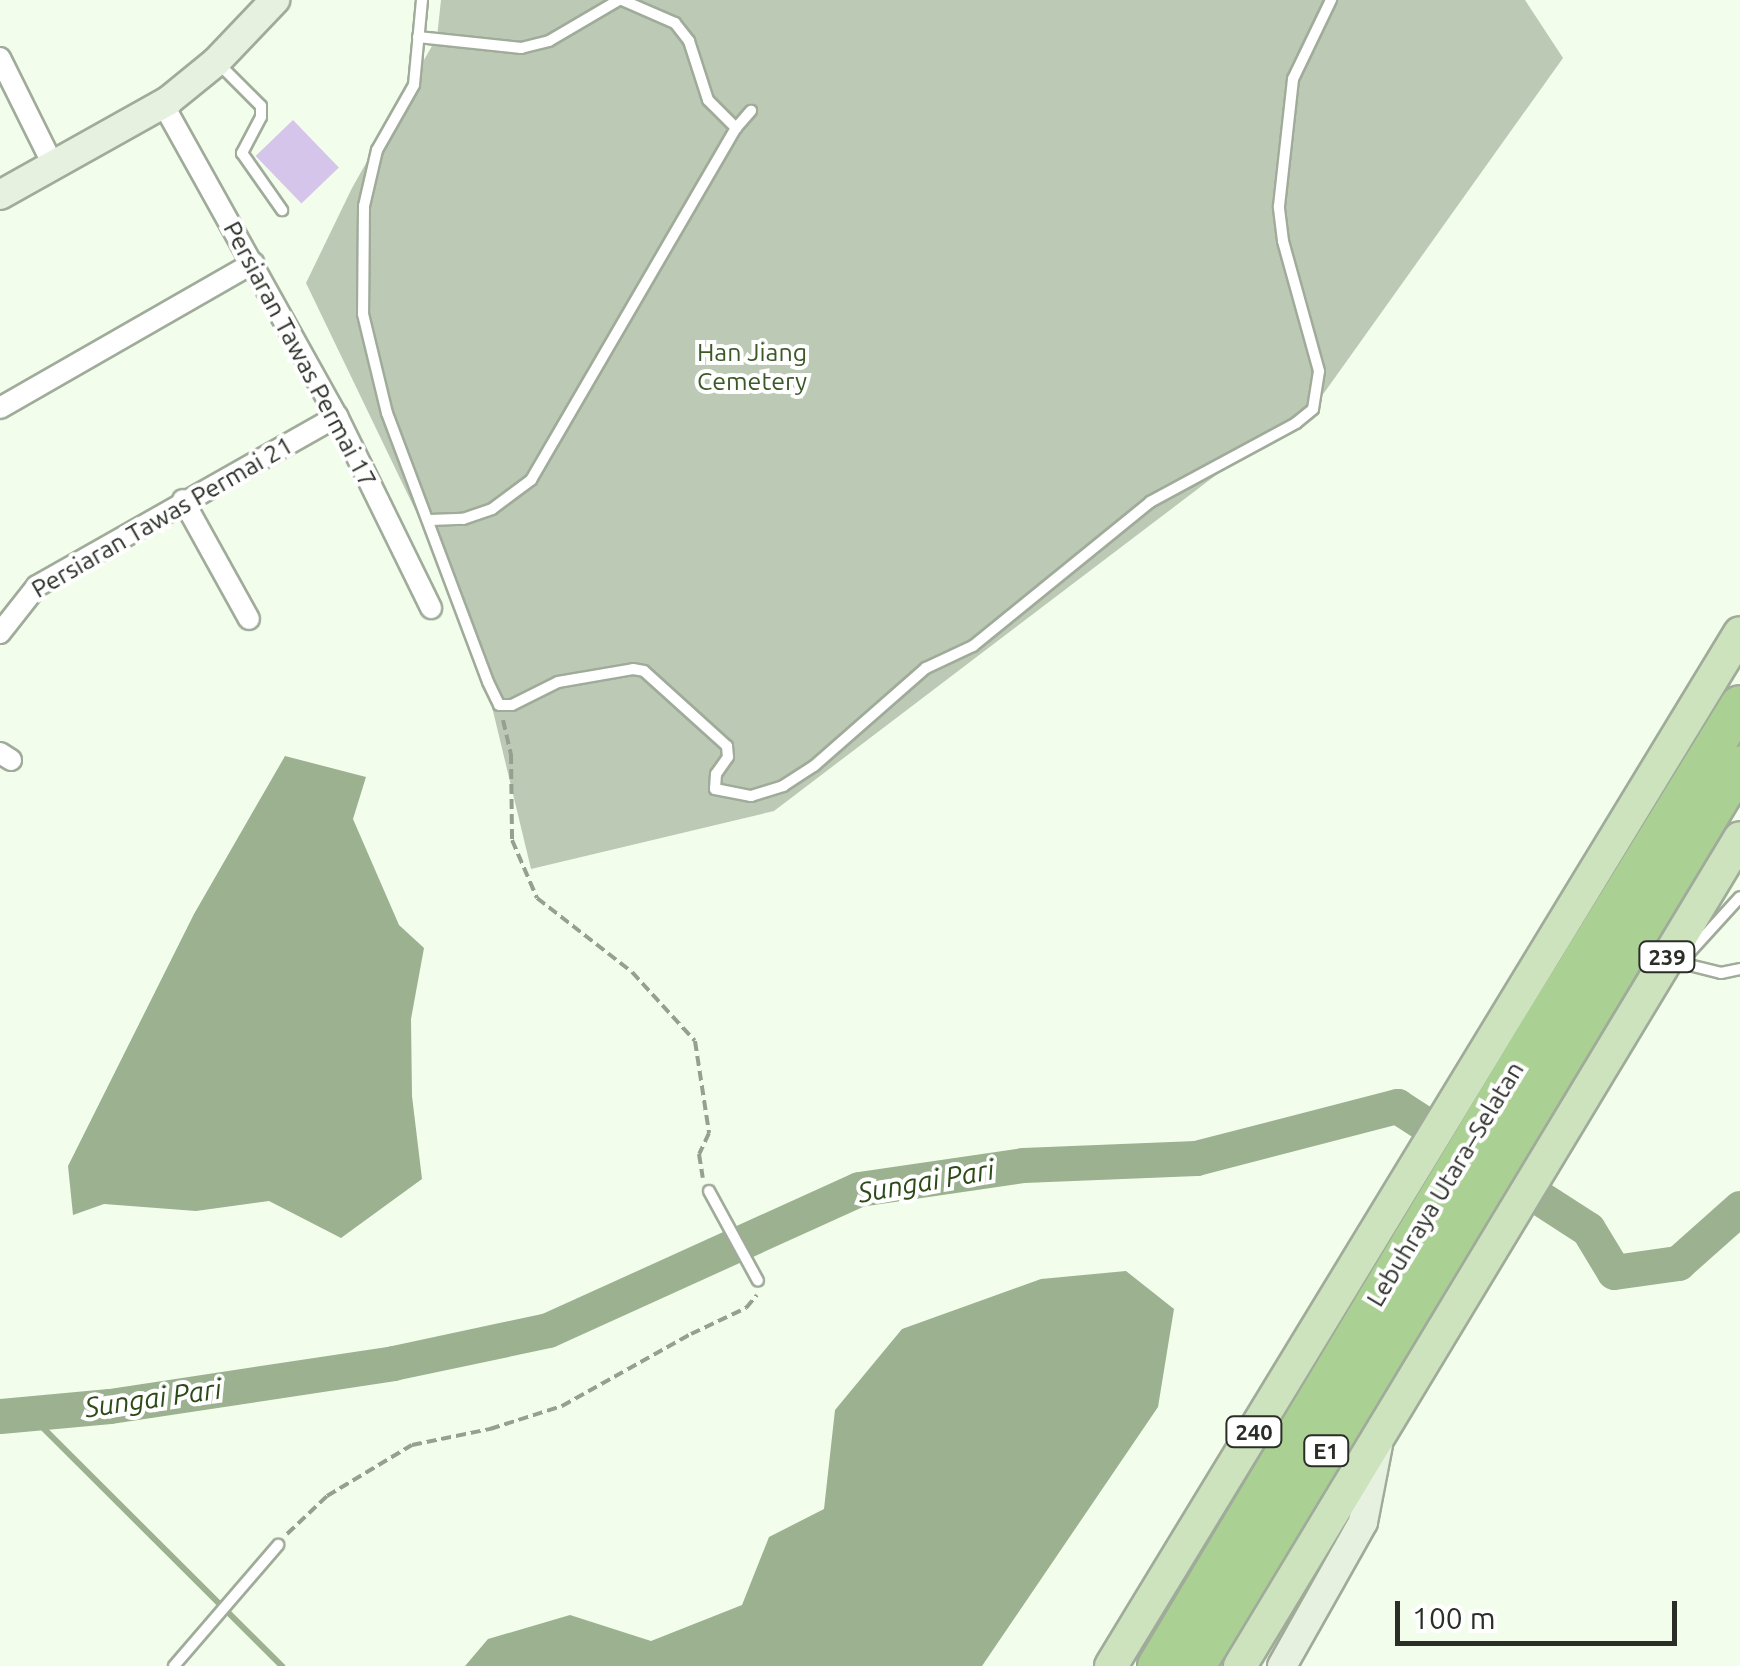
<!DOCTYPE html>
<html>
<head>
<meta charset="utf-8">
<style>
	body { margin:0 }
	#map { position:relative; width:1740px; height:1666px; overflow:hidden; background:#f2feeb; font-family:Ubuntu,sans-serif }
	div>[style] { position:absolute }
	.green>* { inset:0; background:#bccab5 }
	.water>* { inset:0; background:#9bb190 }
	.stream>* { height:6px; margin:-3px; padding:0 3px; transform-origin:3px; border-radius:3px; background:#9bb190 }
	.river>* { height:35px; margin:-17.5px; padding:0 17.5px; transform-origin:17.5px; border-radius:17.5px; background:#9bb190 }
	.building>* { inset:0; background:#d5c5ea; transform-origin:0 0 }
	.path>* { height:4px; margin-top:-2px; transform-origin:0; background:repeating-linear-gradient(90deg,#979f91 0 10px,transparent 0 15px) }
	.roads { filter:drop-shadow(2px 0 #a0ab9a) drop-shadow(-2px 0 #a0ab9a) drop-shadow(0 2px #a0ab9a) drop-shadow(0 -2px #a0ab9a) }
	.lane>* { height:10px; margin:-5px; padding:0 5px; transform-origin:5px; border-radius:5px; background:#fff }
	.street>* { height:20px; margin:-10px; padding:0 10px; transform-origin:10px; border-radius:10px; background:#fff }
	.secondary>* { height:28px; margin:-14px; padding:0 14px; transform-origin:14px; border-radius:14px; background:#e6f1df }
	.primary>* { height:32px; margin:-16px; padding:0 16px; transform-origin:16px; border-radius:16px; background:#cce3be }
	.highway>* { height:38px; margin:-19px; padding:0 19px; transform-origin:19px; border-radius:19px; background:#aad193 }
	span { translate:-50% -50%; white-space:nowrap; text-align:center; line-height:1.15; -webkit-text-stroke:8px #fff; paint-order:stroke }
	.shield-label span { padding:2px 8px; background:#fff; border:2px solid; border-radius:8px; -webkit-text-stroke-width:0 }
	.shield-label { font-size:22px; color:#2a2e27; font-weight:700 }
	.park-label { font-size:25px; color:#3b5928 }
	.street-label { font-size:25px; color:#2a2e27 }
	.water-label { font-size:28px; color:#2d4a19; font-style:italic }
	.scale { position:absolute; left:1395px; top:1601px; width:282px; height:45px; box-sizing:border-box; border:5px solid #2a2e27; border-top:0; padding-left:12px; font-size:30px; line-height:35px; white-space:nowrap; color:#2a2e27; -webkit-text-stroke:8px #fff; paint-order:stroke }
</style>
</head>
<body>
<div id="map">
	<div class="green">
		<i style="clip-path:polygon(441px 0,1525px 0,1563px 58px,1324px 393px,774px 811px,531px 869px,474px 632px,306px 283px,352px 188px,437px 37px)"></i>
	</div>
	<div class="water">
		<i style="clip-path:polygon(285px 756px,366px 777px,353px 819px,399px 925px,424px 948px,411px 1019px,412px 1096px,422px 1179px,341px 1238px,269px 1201px,196px 1211px,104px 1204px,73px 1215px,68px 1166px,194px 914px)"></i>
		<i style="clip-path:polygon(1126px 1271px,1174px 1309px,1158px 1407px,982px 1666px,465px 1666px,488px 1639px,570px 1615px,651px 1641px,742px 1605px,769px 1537px,824px 1509px,835px 1410px,902px 1329px,1041px 1279px)"></i>
	</div>
	<div class="stream">
		<i style="left:28px;top:1413px;width:359px;rotate:44.9deg"></i>
	</div>
	<div class="river">
		<i style="left:0;top:1416px;width:110px;rotate:-5.2deg"></i>
		<i style="left:110px;top:1406px;width:286px;rotate:-8.6deg"></i>
		<i style="left:393px;top:1363px;width:158px;rotate:-12deg"></i>
		<i style="left:548px;top:1330px;width:341px;rotate:-24.4deg"></i>
		<i style="left:859px;top:1189px;width:166px;rotate:-8.3deg"></i>
		<i style="left:1023px;top:1165px;width:173px;rotate:-2.3deg"></i>
		<i style="left:1196px;top:1158px;width:208px;rotate:-14.5deg"></i>
		<i style="left:1397px;top:1106px;width:227px;rotate:32.8deg"></i>
		<i style="left:1588px;top:1229px;width:50px;rotate:58.8deg"></i>
		<i style="left:1614px;top:1272px;width:65px;rotate:-8deg"></i>
		<i style="left:1678px;top:1263px;width:83px;rotate:-41.6deg"></i>
	</div>
	<div class="building">
		<i style="left:293px;top:120px;width:66px;height:52px;rotate:46deg"></i>
	</div>
	<div class="path">
		<i style="left:503px;top:720px;width:35px;rotate:77deg"></i>
		<i style="left:511px;top:754px;width:86px;rotate:89.3deg"></i>
		<i style="left:512px;top:840px;width:63px;rotate:66.7deg"></i>
		<i style="left:537px;top:898px;width:120px;rotate:37.9deg"></i>
		<i style="left:632px;top:972px;width:93px;rotate:47.6deg"></i>
		<i style="left:695px;top:1041px;width:93px;rotate:81.3deg"></i>
		<i style="left:709px;top:1133px;width:23px;rotate:115deg"></i>
		<i style="left:699px;top:1154px;width:24px;rotate:81deg"></i>
		<i style="left:287px;top:1534px;width:55px;rotate:-43.5deg"></i>
		<i style="left:327px;top:1496px;width:99px;rotate:-31deg"></i>
		<i style="left:412px;top:1445px;width:80px;rotate:-11.6deg"></i>
		<i style="left:490px;top:1429px;width:76px;rotate:-17.7deg"></i>
		<i style="left:562px;top:1406px;width:148px;rotate:-29.2deg"></i>
		<i style="left:691px;top:1334px;width:61px;rotate:-25.3deg"></i>
		<i style="left:746px;top:1308px;width:17px;rotate:-50deg"></i>
	</div>
	<div class="roads">
		<div class="lane">
			<i style="left:422px;top:0;width:85px;rotate:95.4deg"></i>
			<i style="left:414px;top:85px;width:75px;rotate:119.6deg"></i>
			<i style="left:377px;top:150px;width:57px;rotate:103.1deg"></i>
			<i style="left:364px;top:206px;width:108px;rotate:90.5deg"></i>
			<i style="left:363px;top:314px;width:102px;rotate:76.4deg"></i>
			<i style="left:387px;top:413px;width:287px;rotate:69.4deg"></i>
			<i style="left:488px;top:682px;width:25px;rotate:64deg"></i>
			<i style="left:499px;top:705px;width:13px"></i>
			<i style="left:512px;top:705px;width:51px;rotate:-26.6deg"></i>
			<i style="left:558px;top:682px;width:76px;rotate:-9.8deg"></i>
			<i style="left:633px;top:669px;width:11px;rotate:10deg"></i>
			<i style="left:644px;top:671px;width:112px;rotate:42.1deg"></i>
			<i style="left:727px;top:746px;width:11px;rotate:85deg"></i>
			<i style="left:728px;top:757px;width:21px;rotate:125deg"></i>
			<i style="left:716px;top:774px;width:15px;rotate:94deg"></i>
			<i style="left:715px;top:789px;width:37px;rotate:11deg"></i>
			<i style="left:751px;top:796px;width:34px;rotate:-17deg"></i>
			<i style="left:783px;top:786px;width:37px;rotate:-33deg"></i>
			<i style="left:814px;top:766px;width:149px;rotate:-41.2deg"></i>
			<i style="left:926px;top:668px;width:52px;rotate:-25.1deg"></i>
			<i style="left:973px;top:646px;width:228px;rotate:-39.1deg"></i>
			<i style="left:1150px;top:502px;width:166px;rotate:-28.4deg"></i>
			<i style="left:1296px;top:423px;width:22px;rotate:-39deg"></i>
			<i style="left:1313px;top:409px;width:38px;rotate:-81deg"></i>
			<i style="left:1319px;top:371px;width:135px;rotate:-105.5deg"></i>
			<i style="left:1283px;top:241px;width:35px;rotate:-97deg"></i>
			<i style="left:1279px;top:206px;width:128px;rotate:-83.7deg"></i>
			<i style="left:1293px;top:79px;width:88px;rotate:-64.3deg"></i>
			<i style="left:622px;top:0;width:58px;rotate:23.5deg"></i>
			<i style="left:675px;top:23px;width:23px;rotate:52deg"></i>
			<i style="left:689px;top:41px;width:62px;rotate:72.1deg"></i>
			<i style="left:708px;top:100px;width:40px;rotate:45deg"></i>
			<i style="left:418px;top:37px;width:104px;rotate:6.1deg"></i>
			<i style="left:521px;top:48px;width:29px;rotate:-14deg"></i>
			<i style="left:549px;top:41px;width:81px;rotate:-30.4deg"></i>
			<i style="left:217px;top:62px;width:62px;rotate:45deg"></i>
			<i style="left:261px;top:106px;width:11px;rotate:90deg"></i>
			<i style="left:261px;top:117px;width:41px;rotate:117.8deg"></i>
			<i style="left:242px;top:153px;width:70px;rotate:54.9deg"></i>
			<i style="left:430px;top:520px;width:33px;rotate:-2deg"></i>
			<i style="left:463px;top:519px;width:31px;rotate:-19deg"></i>
			<i style="left:492px;top:509px;width:49px;rotate:-36.6deg"></i>
			<i style="left:531px;top:480px;width:407px;rotate:-59.8deg"></i>
			<i style="left:736px;top:128px;width:23px;rotate:-49deg"></i>
			<i style="left:1680px;top:963px;width:89px;rotate:-47.7deg"></i>
			<i style="left:1681px;top:963px;width:41px;rotate:14deg"></i>
			<i style="left:1721px;top:973px;width:19px;rotate:-12deg"></i>
			<i style="left:709px;top:1191px;width:102px;rotate:61.4deg"></i>
			<i style="left:174px;top:1666px;width:160px;rotate:-49.3deg"></i>
		</div>
		<div class="street">
			<i style="left:0;top:58px;width:119px;rotate:63.6deg"></i>
			<i style="left:163px;top:104px;width:357px;rotate:60.9deg"></i>
			<i style="left:337px;top:416px;width:214px;rotate:63.9deg"></i>
			<i style="left:0;top:408px;width:292px;rotate:-29.8deg"></i>
			<i style="left:183px;top:500px;width:136px;rotate:61deg"></i>
			<i style="left:0;top:633px;width:60px;rotate:-51.8deg"></i>
			<i style="left:37px;top:586px;width:345px;rotate:-29.5deg"></i>
			<i style="left:0;top:753px;width:13px;rotate:32deg"></i>
		</div>
		<div class="secondary">
			<i style="left:0;top:195px;width:193px;rotate:-29.2deg"></i>
			<i style="left:168px;top:101px;width:62px;rotate:-39.1deg"></i>
			<i style="left:216px;top:62px;width:86px;rotate:-46.4deg"></i>
			<i style="left:1282px;top:1666px;width:165px;rotate:-60.6deg"></i>
			<i style="left:1363px;top:1522px;width:78px;rotate:-79deg"></i>
		</div>
		<div class="primary">
			<i style="left:1111px;top:1666px;width:1209px;rotate:-58.66deg"></i>
			<i style="left:1240px;top:1666px;width:967px;rotate:-58.87deg"></i>
		</div>
		<div class="highway">
			<i style="left:1157px;top:1666px;width:727px;rotate:-59.02deg"></i>
			<i style="left:1531px;top:1043px;width:397px;rotate:-58.3deg"></i>
			<i style="left:1196px;top:1666px;width:1052px;rotate:-58.88deg"></i>
		</div>
	</div>
	<div class="shield-label">
		<span style="left:1667px;top:957px">239</span>
		<span style="left:1254px;top:1432px">240</span>
		<span style="left:1326px;top:1451px">E1</span>
	</div>
	<div class="park-label">
		<span style="left:752px;top:367px">Han Jiang<br>Cemetery</span>
	</div>
	<div class="street-label">
		<span style="left:300px;top:354px;rotate:62deg">Persiaran Tawas Permai 17</span>
		<span style="left:162px;top:517px;rotate:-30deg">Persiaran Tawas Permai 21</span>
		<span style="left:1445px;top:1184px;rotate:-59deg">Lebuhraya Utara–Selatan</span>
	</div>
	<div class="water-label">
		<span style="left:926px;top:1181px;rotate:-10deg">Sungai Pari</span>
		<span style="left:153px;top:1398px;rotate:-8deg">Sungai Pari</span>
	</div>
	<div class="scale">100 m</div>
</div>
</body>
</html>
